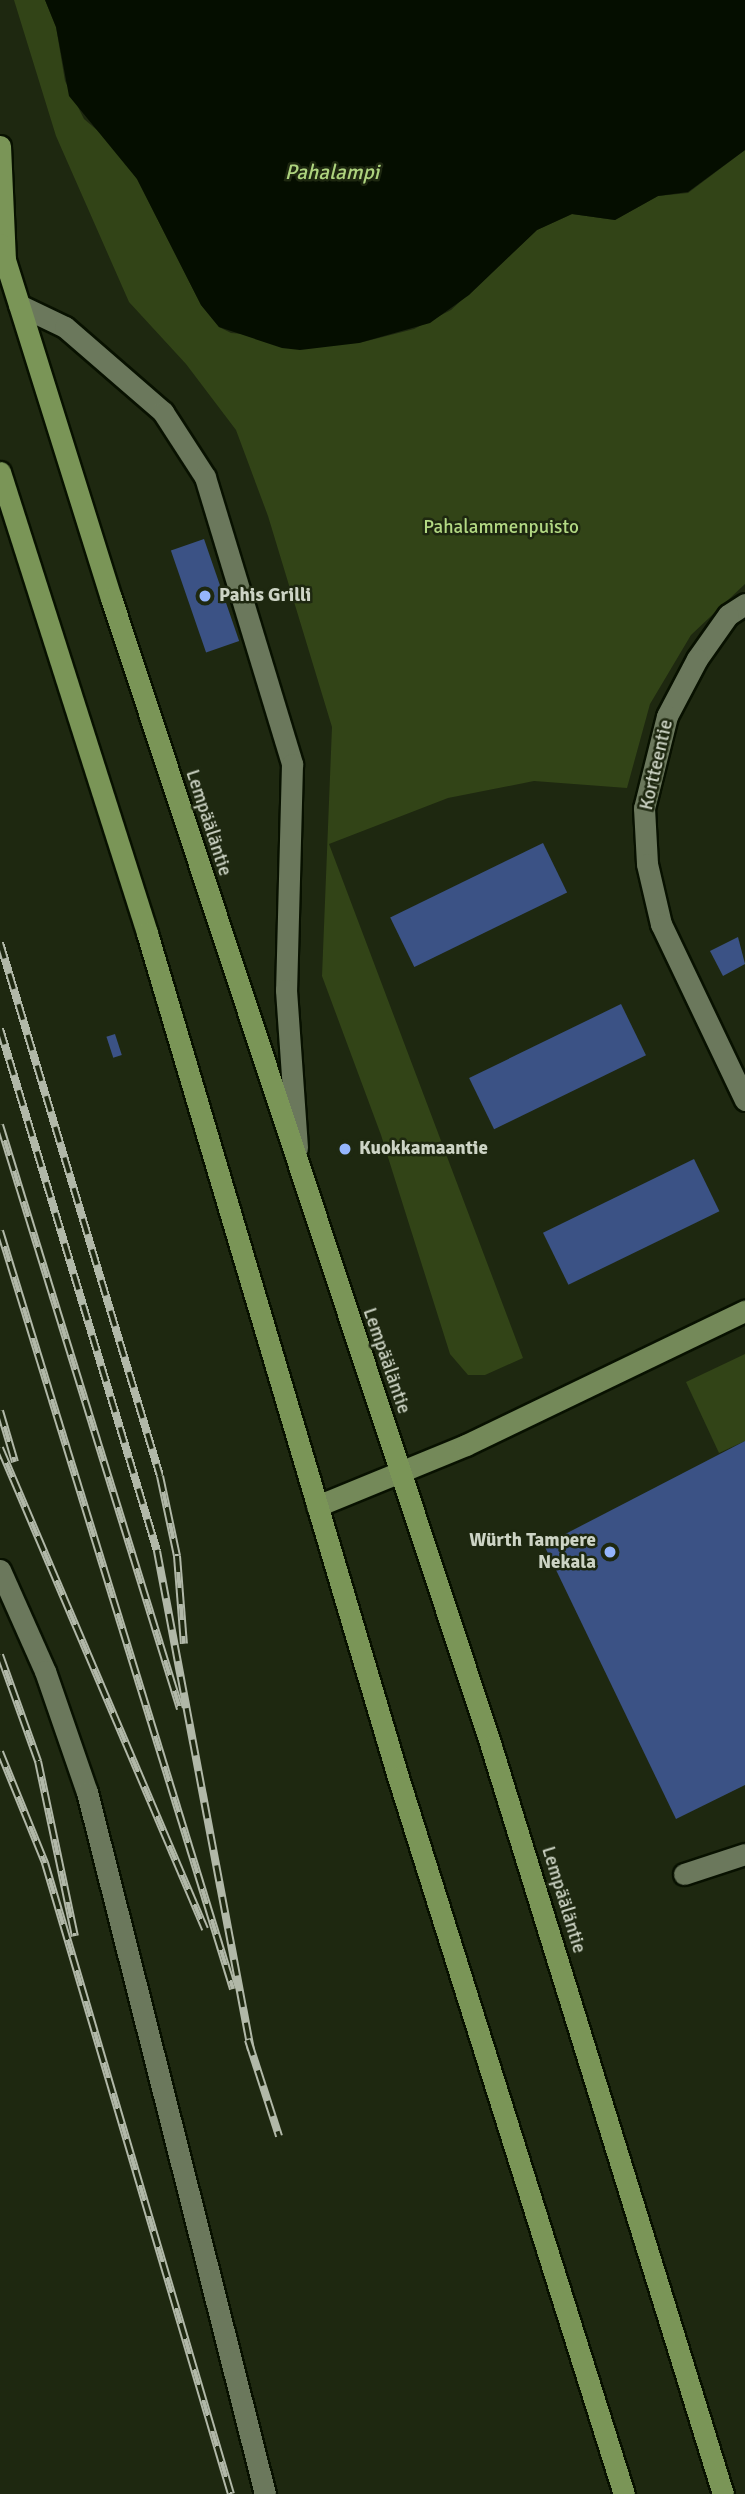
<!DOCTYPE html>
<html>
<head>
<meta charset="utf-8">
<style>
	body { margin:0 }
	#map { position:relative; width:745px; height:2494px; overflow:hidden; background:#1e2810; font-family:Signika,sans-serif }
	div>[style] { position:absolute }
	.green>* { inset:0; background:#324417 }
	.water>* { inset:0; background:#050e00 }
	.building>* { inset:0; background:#3b5285; transform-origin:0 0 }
	.roads { filter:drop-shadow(2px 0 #081100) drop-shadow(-2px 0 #081100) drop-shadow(0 2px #081100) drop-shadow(0 -2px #081100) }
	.minor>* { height:21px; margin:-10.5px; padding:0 10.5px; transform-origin:10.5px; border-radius:10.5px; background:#6b785c }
	.major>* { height:21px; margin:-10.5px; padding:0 10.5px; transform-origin:10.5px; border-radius:10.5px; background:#748959 }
	.highway>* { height:21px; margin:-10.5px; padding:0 10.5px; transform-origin:10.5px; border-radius:10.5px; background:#7a9557 }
	.rail>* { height:8px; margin-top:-4px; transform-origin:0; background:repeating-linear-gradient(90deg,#1e2810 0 16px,#b1b8a8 0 32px); box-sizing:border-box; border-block:2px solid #b1b8a8 }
	.dots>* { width:19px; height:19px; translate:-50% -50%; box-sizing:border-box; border:4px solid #1e2810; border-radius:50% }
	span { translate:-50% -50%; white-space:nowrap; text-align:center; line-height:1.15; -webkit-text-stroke:5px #1e2810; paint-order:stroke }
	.park-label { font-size:19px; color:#b2d883 }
	.poi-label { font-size:19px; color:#cdd4c5; font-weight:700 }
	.left { translate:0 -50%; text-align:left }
	.right { translate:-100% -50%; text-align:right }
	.street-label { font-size:19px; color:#cdd4c5 }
	.water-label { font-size:21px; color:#add37e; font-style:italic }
</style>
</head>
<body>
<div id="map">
	<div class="green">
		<i style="clip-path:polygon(14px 0,45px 0,56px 27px,65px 81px,84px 119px,111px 142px,137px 179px,201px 305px,219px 327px,231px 333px,359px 343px,414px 329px,451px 310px,537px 230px,572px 214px,615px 220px,658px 196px,688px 193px,745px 150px,745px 584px,691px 635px,650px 704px,627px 788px,534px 781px,448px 798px,329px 844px,523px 1358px,485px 1375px,468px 1375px,450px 1354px,381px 1135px,322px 976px,332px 727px,268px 516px,236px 430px,186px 364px,129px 302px,56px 136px)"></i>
		<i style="clip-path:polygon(745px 1354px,745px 1441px,719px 1453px,686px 1382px)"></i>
	</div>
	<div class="water">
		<i style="clip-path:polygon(45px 0,745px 0,745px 150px,688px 192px,658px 196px,615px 220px,572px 214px,537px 230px,469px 295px,430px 323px,359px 343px,300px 350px,282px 348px,219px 327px,201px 305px,137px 179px,69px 96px,56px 27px)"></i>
	</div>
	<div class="building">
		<i style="left:204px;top:539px;width:108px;height:35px;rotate:71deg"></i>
		<i style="left:543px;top:843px;width:55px;height:170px;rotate:64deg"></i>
		<i style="clip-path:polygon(738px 937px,745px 964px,723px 976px,710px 951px)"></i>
		<i style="left:621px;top:1004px;width:57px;height:169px;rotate:64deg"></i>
		<i style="left:115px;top:1034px;width:22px;height:9px;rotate:72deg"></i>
		<i style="left:694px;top:1159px;width:58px;height:168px;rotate:64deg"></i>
		<i style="clip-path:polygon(745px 1441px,745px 1785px,676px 1819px,544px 1545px)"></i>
	</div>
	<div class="roads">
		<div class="minor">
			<i style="left:19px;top:305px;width:51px;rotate:25.6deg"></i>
			<i style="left:65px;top:327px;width:130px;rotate:40.9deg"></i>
			<i style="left:163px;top:412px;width:77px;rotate:57.1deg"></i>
			<i style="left:205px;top:477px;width:300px;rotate:73.1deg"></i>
			<i style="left:292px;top:764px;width:226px;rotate:91.5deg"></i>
			<i style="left:286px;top:990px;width:158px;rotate:86deg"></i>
			<i style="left:745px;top:604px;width:20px;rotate:147deg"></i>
			<i style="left:728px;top:615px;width:54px;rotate:125.2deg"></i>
			<i style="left:697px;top:659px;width:64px;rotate:117.8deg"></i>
			<i style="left:667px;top:716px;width:95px;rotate:104deg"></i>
			<i style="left:644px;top:808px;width:56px;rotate:86.9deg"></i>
			<i style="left:647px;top:864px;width:62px;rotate:76.9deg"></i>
			<i style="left:661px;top:924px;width:195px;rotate:64.5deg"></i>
			<i style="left:0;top:1570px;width:111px;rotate:66deg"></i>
			<i style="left:45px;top:1671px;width:128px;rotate:70.9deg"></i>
			<i style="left:87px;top:1792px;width:724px;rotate:75.77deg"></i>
			<i style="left:684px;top:1874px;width:64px;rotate:-18.2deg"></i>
		</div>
		<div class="major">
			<i style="left:317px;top:1506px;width:161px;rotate:-22.3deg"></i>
			<i style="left:466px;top:1445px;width:310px;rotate:-25.7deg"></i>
		</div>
		<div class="highway">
			<i style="left:0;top:146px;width:114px;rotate:87.5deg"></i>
			<i style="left:0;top:244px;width:371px;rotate:72.6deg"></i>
			<i style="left:111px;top:598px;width:1209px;rotate:71.68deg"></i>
			<i style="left:491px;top:1746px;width:783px;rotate:72.77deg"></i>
			<i style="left:0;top:472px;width:484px;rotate:72.3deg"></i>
			<i style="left:147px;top:933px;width:881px;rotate:73.44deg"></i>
			<i style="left:398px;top:1777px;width:752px;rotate:72.51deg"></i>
		</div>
	</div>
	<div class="rail">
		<i style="left:0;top:943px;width:556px;rotate:73.29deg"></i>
		<i style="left:160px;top:1476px;width:82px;rotate:78deg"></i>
		<i style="left:177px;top:1556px;width:88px;rotate:85.5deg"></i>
		<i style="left:0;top:1029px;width:545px;rotate:73.26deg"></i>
		<i style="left:157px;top:1551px;width:508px;rotate:79.33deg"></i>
		<i style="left:0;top:1125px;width:611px;rotate:72.87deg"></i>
		<i style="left:0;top:1231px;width:793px;rotate:72.91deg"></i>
		<i style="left:0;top:1411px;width:53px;rotate:73.6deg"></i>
		<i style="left:0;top:1448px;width:523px;rotate:66.92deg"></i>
		<i style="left:0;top:1655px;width:113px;rotate:70.3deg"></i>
		<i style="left:38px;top:1761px;width:179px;rotate:78.1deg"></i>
		<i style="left:0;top:1752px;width:120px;rotate:67.9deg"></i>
		<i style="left:45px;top:1863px;width:658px;rotate:73.58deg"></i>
		<i style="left:248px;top:2040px;width:101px;rotate:72.1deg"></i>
	</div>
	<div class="dots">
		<i style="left:205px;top:596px;background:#95b6fd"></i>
		<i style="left:345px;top:1149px;background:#95b6fd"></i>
		<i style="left:610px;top:1552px;background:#95b6fd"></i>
	</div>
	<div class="park-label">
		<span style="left:501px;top:528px">Pahalammenpuisto</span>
	</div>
	<div class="poi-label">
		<span class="left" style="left:219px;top:596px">Pahis Grilli</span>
		<span class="left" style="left:359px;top:1149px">Kuokkamaantie</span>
		<span class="right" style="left:596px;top:1552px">Würth Tampere<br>Nekala</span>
	</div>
	<div class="street-label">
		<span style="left:657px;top:765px;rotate:-77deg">Kortteentie</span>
		<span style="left:208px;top:823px;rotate:72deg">Lempääläntie</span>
		<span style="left:386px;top:1361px;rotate:71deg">Lempääläntie</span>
		<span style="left:563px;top:1900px;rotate:73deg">Lempääläntie</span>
	</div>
	<div class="water-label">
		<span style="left:332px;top:172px">Pahalampi</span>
	</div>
</div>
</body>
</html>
